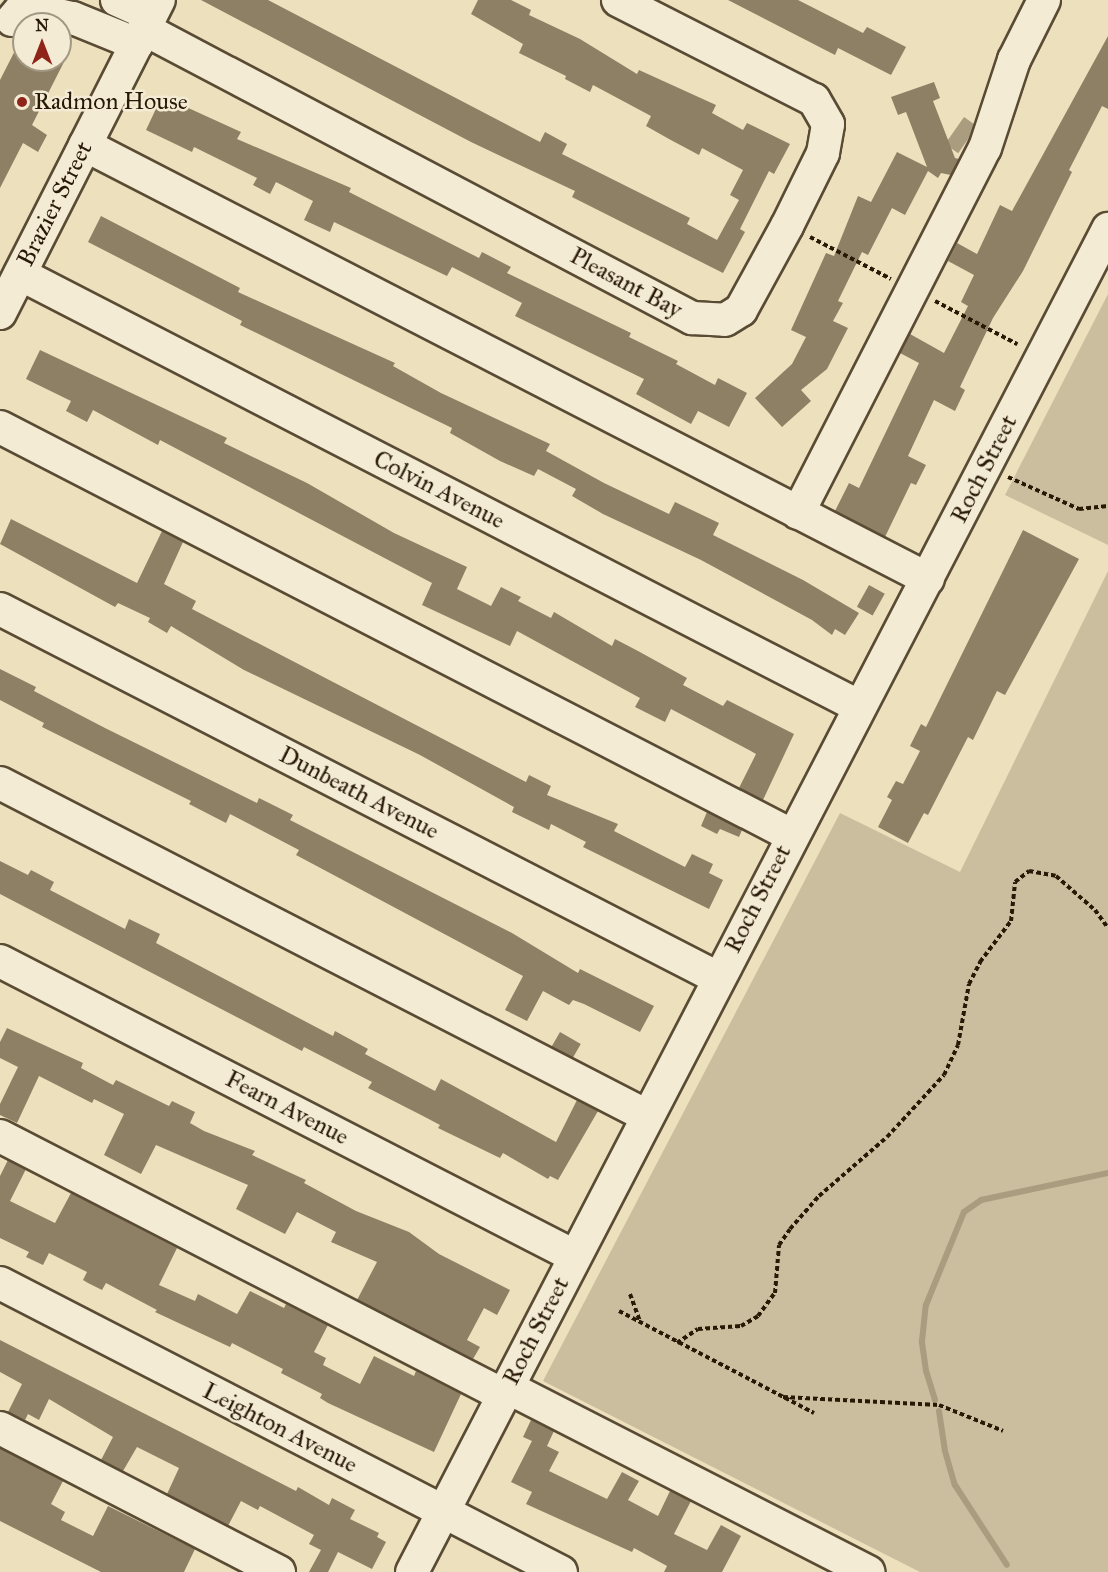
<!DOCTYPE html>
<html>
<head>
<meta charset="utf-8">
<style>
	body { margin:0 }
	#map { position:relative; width:1108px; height:1572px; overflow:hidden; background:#ece0bd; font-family:"IM FELL Great Primer",serif }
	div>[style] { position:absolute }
	.green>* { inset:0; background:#cbbe9e }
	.water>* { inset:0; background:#a99c7f; transform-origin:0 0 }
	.stream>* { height:6px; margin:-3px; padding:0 3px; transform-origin:3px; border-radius:3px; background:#a99c7f }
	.building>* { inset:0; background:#8e8065; transform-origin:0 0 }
	.path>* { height:4px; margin-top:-2px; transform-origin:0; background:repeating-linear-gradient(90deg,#281906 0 4.5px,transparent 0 7.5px) }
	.roads { filter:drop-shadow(2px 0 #594b34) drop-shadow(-2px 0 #594b34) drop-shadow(0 2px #594b34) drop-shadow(0 -2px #594b34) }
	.minor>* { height:32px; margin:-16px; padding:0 16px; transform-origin:16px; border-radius:16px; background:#f3ebd4 }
	.dots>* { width:16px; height:16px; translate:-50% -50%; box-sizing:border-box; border:3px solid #f3ebd4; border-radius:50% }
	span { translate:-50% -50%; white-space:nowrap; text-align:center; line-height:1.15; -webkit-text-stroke:5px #f3ebd4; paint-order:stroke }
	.poi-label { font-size:24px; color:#281906 }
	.left { translate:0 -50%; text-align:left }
	.street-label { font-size:24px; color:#281906 }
	.north { position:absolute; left:12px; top:12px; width:60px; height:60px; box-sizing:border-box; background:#f3ebd4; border:2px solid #a29782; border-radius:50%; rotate:0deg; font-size:16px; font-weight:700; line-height:24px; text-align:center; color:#281906 }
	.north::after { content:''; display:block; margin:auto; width:21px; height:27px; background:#8f2418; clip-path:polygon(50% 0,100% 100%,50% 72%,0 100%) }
</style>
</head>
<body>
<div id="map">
	<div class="green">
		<i style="clip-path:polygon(1108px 294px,1108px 545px,1005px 495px)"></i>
		<i style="clip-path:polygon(1108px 571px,1108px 1572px,920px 1572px,543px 1381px,840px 813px,960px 872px)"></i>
	</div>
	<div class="water">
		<i style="left:964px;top:117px;width:16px;height:33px;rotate:35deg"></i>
	</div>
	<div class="stream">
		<i style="left:935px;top:1400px;width:30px;rotate:-107deg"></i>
		<i style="left:926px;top:1371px;width:30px;rotate:-98deg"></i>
		<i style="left:922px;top:1341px;width:36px;rotate:-84deg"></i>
		<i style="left:926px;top:1305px;width:100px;rotate:-67.8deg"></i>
		<i style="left:964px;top:1212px;width:21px;rotate:-35deg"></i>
		<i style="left:981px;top:1200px;width:130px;rotate:-12deg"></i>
		<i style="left:939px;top:1411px;width:40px;rotate:81.5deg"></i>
		<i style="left:945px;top:1451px;width:35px;rotate:74deg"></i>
		<i style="left:955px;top:1485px;width:95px;rotate:57deg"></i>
	</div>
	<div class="building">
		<i style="clip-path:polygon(201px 0,268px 0,540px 142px,545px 132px,567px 144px,562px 154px,690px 218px,687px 224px,717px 240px,739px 200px,730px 195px,743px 170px,702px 148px,699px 155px,669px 139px,646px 126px,651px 116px,593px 85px,590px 92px,565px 79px,566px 76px,519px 53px,523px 44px,471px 14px,478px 0,511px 0,531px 10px,529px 15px,580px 39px,637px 74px,639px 70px,716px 105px,712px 113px,743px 130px,747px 123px,790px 144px,774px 174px,769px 171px,740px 229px,745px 232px,723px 273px,572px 197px,575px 191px,471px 142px)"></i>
		<i style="clip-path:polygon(728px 0,798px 0,863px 33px,867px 27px,906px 47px,891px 75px,838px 48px,835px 55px)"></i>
		<i style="clip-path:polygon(24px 33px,24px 60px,65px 60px,32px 125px,47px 135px,38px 152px,23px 143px,0 188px,0 80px)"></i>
		<i style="clip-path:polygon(1108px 36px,1108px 109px,1102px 106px,1069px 170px,1072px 172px,1023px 271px,993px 318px,960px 387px,965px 390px,955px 411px,934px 400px,908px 456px,926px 465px,916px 485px,911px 483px,885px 537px,835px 511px,849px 483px,859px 488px,919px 363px,900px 353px,910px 334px,944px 353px,968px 306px,961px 302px,974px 275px,948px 261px,957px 243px,977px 254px,1000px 205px,1012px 211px)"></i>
		<i style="clip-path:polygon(934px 82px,940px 98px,933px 101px,955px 158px,959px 159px,951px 175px,941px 173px,938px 178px,928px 171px,905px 215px,892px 208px,868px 255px,862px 252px,838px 301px,843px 303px,833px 321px,848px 328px,827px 369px,801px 390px,811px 401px,782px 427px,755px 398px,792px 364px,806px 337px,791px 330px,826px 253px,834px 256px,858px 196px,871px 202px,897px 152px,927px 167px,906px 112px,898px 115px,891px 97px)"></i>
		<i style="clip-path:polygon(162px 96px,241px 132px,237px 139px,351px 188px,349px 192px,479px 258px,482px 252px,511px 267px,507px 273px,631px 333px,629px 337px,678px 361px,676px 364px,715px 385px,718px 378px,747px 393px,729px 427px,698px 411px,691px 424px,636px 394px,644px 379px,515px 316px,522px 303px,452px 267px,447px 276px,334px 222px,330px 232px,304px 220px,313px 201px,276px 182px,270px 194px,253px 185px,257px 178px,194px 147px,192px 152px,146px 130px)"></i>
		<i style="clip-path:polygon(101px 216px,240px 288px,238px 292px,395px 363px,393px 366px,441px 393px,550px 444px,546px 451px,604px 483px,669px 514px,675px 502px,719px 523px,713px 535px,803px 580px,859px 613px,845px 635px,835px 629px,832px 635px,812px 620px,701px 560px,603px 514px,572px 496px,576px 489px,538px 469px,534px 476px,500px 461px,450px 433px,452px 428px,240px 325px,242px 321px,88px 242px)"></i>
		<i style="clip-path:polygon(40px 350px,227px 438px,224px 443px,307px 483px,394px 533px,467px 567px,457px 589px,491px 606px,501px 587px,521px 597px,518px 601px,551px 618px,554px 612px,612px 646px,615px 639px,638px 651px,687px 678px,683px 685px,723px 706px,727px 700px,794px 734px,763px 800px,739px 788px,756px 754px,749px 750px,671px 709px,665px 722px,635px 707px,640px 698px,517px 631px,510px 646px,422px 605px,432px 583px,160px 440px,158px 445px,93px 410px,87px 422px,66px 411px,71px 401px,26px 379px)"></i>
		<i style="clip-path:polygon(11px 519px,137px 583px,162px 531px,183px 542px,164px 584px,196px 601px,192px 609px,526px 782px,529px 775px,551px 786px,547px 795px,618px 824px,614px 831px,685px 867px,692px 854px,713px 864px,709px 873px,723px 880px,709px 909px,583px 847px,586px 842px,551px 824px,549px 830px,512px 812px,514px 807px,420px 755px,244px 670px,171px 626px,167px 633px,148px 622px,150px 618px,118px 603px,115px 607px,0 544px)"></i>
		<i style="clip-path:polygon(1023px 530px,1079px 559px,1005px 695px,997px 691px,973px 740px,968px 737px,928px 815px,924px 813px,908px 843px,878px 827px,892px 800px,887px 797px,896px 781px,903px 784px,920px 751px,910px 746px,921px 724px,926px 727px)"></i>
		<i style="left:869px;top:585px;width:18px;height:25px;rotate:29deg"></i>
		<i style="clip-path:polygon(0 669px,36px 687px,34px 691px,105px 728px,257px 803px,259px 798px,293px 815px,290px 820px,512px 933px,578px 973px,580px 969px,654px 1006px,640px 1032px,584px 1004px,573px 1000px,569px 1005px,543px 991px,527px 1021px,505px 1010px,523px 976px,296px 855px,299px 850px,230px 814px,226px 823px,189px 804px,191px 801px,42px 727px,44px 723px,0 700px)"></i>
		<i style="clip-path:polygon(707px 812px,742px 830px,739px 837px,720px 829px,717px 834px,701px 826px)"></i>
		<i style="clip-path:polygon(0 861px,28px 875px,31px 870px,54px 882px,50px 890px,125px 929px,129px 919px,160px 934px,156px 943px,333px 1036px,335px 1031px,368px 1049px,365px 1054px,435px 1091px,441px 1079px,556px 1142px,577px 1100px,598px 1111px,558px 1180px,550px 1176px,548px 1179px,503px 1153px,500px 1158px,438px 1128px,440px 1125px,423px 1116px,368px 1088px,372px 1082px,304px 1047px,302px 1051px,0 894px)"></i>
		<i style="clip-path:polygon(7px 1028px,83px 1063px,81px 1068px,113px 1085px,116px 1080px,169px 1106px,172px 1101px,195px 1112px,190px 1123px,204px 1131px,255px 1151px,252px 1155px,306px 1180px,304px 1183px,356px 1211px,409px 1232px,439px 1254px,510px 1290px,497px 1315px,484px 1308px,467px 1340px,480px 1347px,473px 1359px,357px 1300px,377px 1262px,331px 1242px,336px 1232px,297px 1212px,285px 1234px,236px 1209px,248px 1185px,156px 1145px,141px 1174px,104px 1155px,124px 1114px,94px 1099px,92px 1103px,39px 1076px,17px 1123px,0 1115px,0 1104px,18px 1067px,0 1058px,0 1042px)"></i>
		<i style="left:560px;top:1032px;width:24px;height:17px;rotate:30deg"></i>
		<i style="clip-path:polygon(8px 1160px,26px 1169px,10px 1201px,55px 1223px,71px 1193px,177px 1248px,159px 1285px,195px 1301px,198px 1294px,237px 1314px,250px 1291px,284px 1308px,286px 1304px,328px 1325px,314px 1352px,326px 1358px,323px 1365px,360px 1384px,374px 1356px,414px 1376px,416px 1371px,461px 1394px,434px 1452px,328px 1403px,320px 1398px,322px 1394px,281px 1373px,283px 1369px,232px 1343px,230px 1347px,155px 1312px,157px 1310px,106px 1283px,102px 1290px,88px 1283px,83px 1280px,87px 1272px,49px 1253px,43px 1265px,26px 1257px,29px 1252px,0 1238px,0 1176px)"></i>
		<i style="clip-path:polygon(0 1340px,296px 1491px,298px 1487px,329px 1505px,332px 1498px,355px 1510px,350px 1519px,379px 1533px,377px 1537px,386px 1542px,372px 1569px,338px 1552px,328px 1572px,309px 1572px,321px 1550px,309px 1544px,314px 1535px,260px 1506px,258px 1510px,241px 1501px,228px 1526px,167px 1494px,179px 1468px,137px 1447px,123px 1471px,101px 1460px,113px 1437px,49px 1399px,39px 1420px,28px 1414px,25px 1420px,8px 1412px,22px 1384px,0 1372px)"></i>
		<i style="clip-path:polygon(531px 1420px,554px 1431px,547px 1446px,559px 1452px,549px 1471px,607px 1499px,622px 1472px,639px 1481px,628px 1500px,658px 1516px,670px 1491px,691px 1501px,674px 1534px,707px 1550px,721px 1525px,741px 1536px,722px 1572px,664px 1572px,667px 1566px,634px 1548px,632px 1552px,526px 1504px,532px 1492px,511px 1482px,532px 1441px,523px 1437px)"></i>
		<i style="clip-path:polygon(0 1448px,63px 1481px,51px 1504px,65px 1512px,61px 1520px,93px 1536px,108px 1506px,195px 1549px,184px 1572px,101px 1572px,0 1521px)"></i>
	</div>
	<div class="path">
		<i style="left:810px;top:237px;width:91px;rotate:27.4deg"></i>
		<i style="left:935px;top:301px;width:93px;rotate:27.7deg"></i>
		<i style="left:1008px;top:477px;width:78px;rotate:24.3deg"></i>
		<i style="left:1079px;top:509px;width:29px;rotate:-6deg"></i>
		<i style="left:630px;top:1294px;width:29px;rotate:70deg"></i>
		<i style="left:619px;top:1311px;width:220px;rotate:27.6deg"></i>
		<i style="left:677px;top:1343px;width:25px;rotate:-34deg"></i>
		<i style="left:698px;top:1329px;width:43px;rotate:-4deg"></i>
		<i style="left:741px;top:1326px;width:20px;rotate:-30deg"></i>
		<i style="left:758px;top:1316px;width:29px;rotate:-54deg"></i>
		<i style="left:775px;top:1293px;width:48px;rotate:-85.2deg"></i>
		<i style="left:779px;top:1245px;width:19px;rotate:-55deg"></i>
		<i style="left:790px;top:1229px;width:44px;rotate:-48.7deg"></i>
		<i style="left:819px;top:1196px;width:90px;rotate:-40.9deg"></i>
		<i style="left:887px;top:1137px;width:84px;rotate:-47.4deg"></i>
		<i style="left:944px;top:1075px;width:33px;rotate:-65deg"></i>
		<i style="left:958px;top:1045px;width:62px;rotate:-79.8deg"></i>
		<i style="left:969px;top:984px;width:25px;rotate:-63deg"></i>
		<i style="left:980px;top:962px;width:51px;rotate:-52.9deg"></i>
		<i style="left:1011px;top:921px;width:39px;rotate:-84deg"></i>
		<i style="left:1015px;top:882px;width:18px;rotate:-38deg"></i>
		<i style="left:1029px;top:871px;width:27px;rotate:10deg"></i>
		<i style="left:1056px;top:876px;width:52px;rotate:41.1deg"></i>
		<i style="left:1095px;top:910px;width:22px;rotate:54deg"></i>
		<i style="left:783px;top:1397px;width:156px;rotate:2.9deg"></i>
		<i style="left:939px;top:1405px;width:69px;rotate:22.1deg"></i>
	</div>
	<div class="roads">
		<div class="minor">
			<i style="left:117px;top:0;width:37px;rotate:24deg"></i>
			<i style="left:12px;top:20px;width:16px;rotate:-50deg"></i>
			<i style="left:22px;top:8px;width:15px;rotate:8deg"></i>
			<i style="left:37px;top:10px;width:37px;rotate:13deg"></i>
			<i style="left:73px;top:18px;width:69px;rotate:22.1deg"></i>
			<i style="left:144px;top:29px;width:620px;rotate:27.81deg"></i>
			<i style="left:692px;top:318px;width:33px;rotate:3deg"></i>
			<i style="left:725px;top:320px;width:19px;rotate:-32deg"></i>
			<i style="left:741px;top:310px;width:96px;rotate:-61.3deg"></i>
			<i style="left:787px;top:226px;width:81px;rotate:-63.7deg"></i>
			<i style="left:823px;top:153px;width:29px;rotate:-80deg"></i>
			<i style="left:828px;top:124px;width:28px;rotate:-120deg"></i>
			<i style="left:814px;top:100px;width:220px;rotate:-153deg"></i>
			<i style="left:85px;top:145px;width:948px;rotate:27.24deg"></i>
			<i style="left:20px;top:274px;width:943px;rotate:27.27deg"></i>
			<i style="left:0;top:313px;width:351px;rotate:-63.1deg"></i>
			<i style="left:0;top:427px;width:890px;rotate:27.28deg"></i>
			<i style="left:798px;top:513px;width:410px;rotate:-62.9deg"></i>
			<i style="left:985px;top:148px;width:93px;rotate:-71.8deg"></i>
			<i style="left:1014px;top:60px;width:67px;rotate:-63.4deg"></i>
			<i style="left:0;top:609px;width:807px;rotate:27.2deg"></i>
			<i style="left:0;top:783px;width:728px;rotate:27.23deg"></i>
			<i style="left:0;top:961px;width:645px;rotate:27.2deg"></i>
			<i style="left:0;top:1136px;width:566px;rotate:27.24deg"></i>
			<i style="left:0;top:1283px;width:631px;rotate:27.26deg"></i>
			<i style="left:507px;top:1387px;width:406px;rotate:27.1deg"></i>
			<i style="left:0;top:1428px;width:314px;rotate:27.3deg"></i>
			<i style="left:412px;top:1572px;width:1513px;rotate:-62.6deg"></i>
		</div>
	</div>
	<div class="dots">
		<i style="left:22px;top:102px;background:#8f2418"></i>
	</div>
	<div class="poi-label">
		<span class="left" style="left:34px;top:102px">Radmon House</span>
	</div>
	<div class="street-label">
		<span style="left:55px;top:204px;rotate:-63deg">Brazier Street</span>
		<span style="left:626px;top:283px;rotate:28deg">Pleasant Bay</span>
		<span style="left:984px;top:469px;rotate:-63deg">Roch Street</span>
		<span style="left:439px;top:490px;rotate:27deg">Colvin Avenue</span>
		<span style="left:359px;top:793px;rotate:27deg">Dunbeath Avenue</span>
		<span style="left:758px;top:899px;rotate:-63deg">Roch Street</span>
		<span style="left:287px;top:1108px;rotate:27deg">Fearn Avenue</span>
		<span style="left:536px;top:1331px;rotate:-63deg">Roch Street</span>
		<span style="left:280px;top:1428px;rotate:27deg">Leighton Avenue</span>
	</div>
	<div class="north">N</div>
</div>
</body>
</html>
